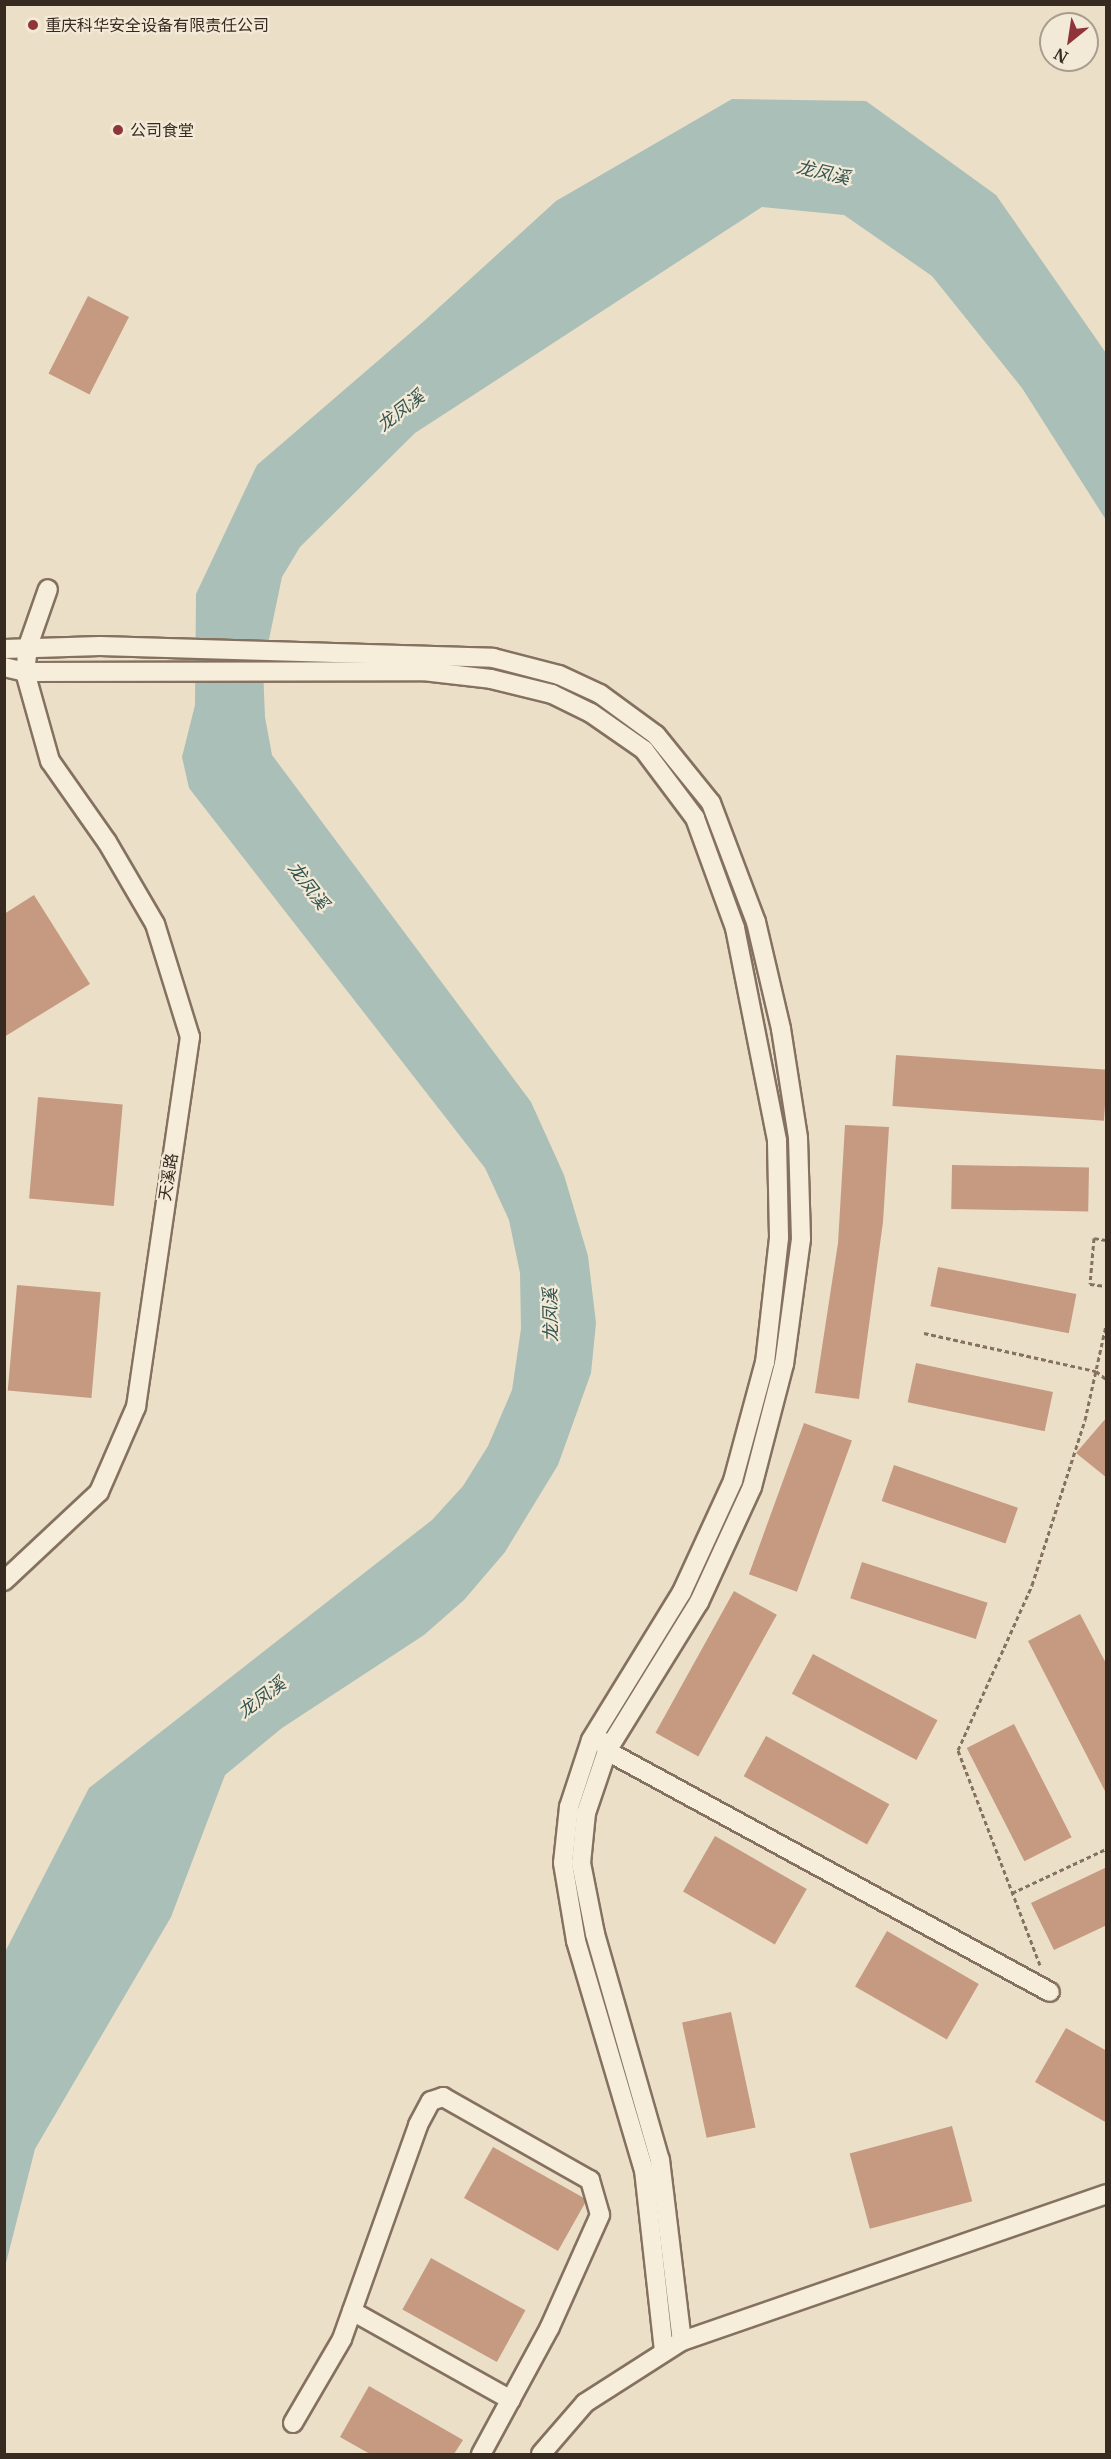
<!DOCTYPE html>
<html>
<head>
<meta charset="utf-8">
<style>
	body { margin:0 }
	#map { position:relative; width:1111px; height:2459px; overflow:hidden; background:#ebdfc8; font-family:Merriweather,"Noto Sans SC",serif }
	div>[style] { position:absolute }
	.water>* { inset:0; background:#a9bfb7 }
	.building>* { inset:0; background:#c59a81; transform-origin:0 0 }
	.path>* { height:3px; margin-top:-1.5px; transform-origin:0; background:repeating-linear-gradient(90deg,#85715f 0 4.5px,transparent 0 7.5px) }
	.roads { filter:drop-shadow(2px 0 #85715f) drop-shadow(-2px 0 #85715f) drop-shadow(0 2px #85715f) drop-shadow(0 -2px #85715f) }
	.minor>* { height:18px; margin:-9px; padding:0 9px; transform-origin:9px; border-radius:9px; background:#f6eddb }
	.dots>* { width:16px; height:16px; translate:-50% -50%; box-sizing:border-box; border:3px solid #f3e9d7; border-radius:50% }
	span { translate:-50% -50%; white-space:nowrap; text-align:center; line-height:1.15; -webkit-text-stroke:4.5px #f3e9d7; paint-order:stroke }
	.poi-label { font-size:16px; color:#372a21 }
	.left { translate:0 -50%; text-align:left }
	.street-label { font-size:16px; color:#372a21 }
	.water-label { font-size:18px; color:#325551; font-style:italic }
	.frame { position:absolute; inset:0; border:6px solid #372a21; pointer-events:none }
	.north { position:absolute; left:1039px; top:12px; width:60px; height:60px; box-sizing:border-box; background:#f3e9d7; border:2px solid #a89d8e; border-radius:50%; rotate:210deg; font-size:16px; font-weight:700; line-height:24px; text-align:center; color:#372a21 }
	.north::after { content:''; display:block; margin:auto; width:21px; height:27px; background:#8f3439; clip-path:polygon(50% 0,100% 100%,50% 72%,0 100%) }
</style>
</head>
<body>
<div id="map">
	<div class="water">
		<i style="clip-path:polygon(732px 99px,866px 101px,996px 195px,1106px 353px,1106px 520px,1022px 388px,932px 276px,844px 215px,762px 207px,415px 433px,300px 547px,282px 577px,263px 668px,265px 717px,272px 755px,531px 1102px,564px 1175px,588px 1256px,596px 1323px,591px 1373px,558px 1465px,505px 1552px,464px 1600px,424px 1635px,282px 1728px,225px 1775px,171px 1917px,35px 2149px,5px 2267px,5px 1952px,89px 1788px,432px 1520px,463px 1486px,488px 1446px,512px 1390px,521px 1329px,520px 1273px,509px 1220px,485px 1168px,189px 788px,182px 757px,195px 705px,196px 594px,257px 465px,423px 322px,556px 201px)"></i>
	</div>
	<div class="building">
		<i style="left:88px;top:296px;width:46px;height:87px;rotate:27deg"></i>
		<i style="clip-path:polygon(34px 895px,90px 984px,4px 1037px,4px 914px)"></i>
		<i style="left:896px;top:1055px;width:212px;height:51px;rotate:4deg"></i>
		<i style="left:38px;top:1097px;width:85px;height:102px;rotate:5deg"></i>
		<i style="clip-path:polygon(845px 1125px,889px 1127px,883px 1222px,859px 1399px,815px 1393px,838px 1243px)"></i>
		<i style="left:952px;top:1165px;width:137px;height:44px;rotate:1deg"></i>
		<i style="left:938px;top:1267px;width:141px;height:40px;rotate:11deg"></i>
		<i style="left:17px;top:1285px;width:84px;height:106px;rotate:5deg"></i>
		<i style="left:916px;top:1363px;width:140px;height:40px;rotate:12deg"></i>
		<i style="clip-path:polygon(1107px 1417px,1107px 1478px,1076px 1453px)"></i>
		<i style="left:804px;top:1423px;width:51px;height:161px;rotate:20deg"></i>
		<i style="left:894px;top:1465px;width:131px;height:38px;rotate:19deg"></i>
		<i style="left:862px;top:1562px;width:132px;height:38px;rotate:18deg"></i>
		<i style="left:734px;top:1591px;width:49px;height:162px;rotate:29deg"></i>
		<i style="clip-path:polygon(1080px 1614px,1107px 1665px,1107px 1795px,1028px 1641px)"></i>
		<i style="left:813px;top:1654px;width:141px;height:45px;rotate:28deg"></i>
		<i style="left:1014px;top:1724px;width:127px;height:53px;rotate:63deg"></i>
		<i style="left:766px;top:1736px;width:141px;height:46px;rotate:29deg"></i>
		<i style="left:715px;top:1836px;width:106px;height:64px;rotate:30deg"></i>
		<i style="clip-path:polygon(1107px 1867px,1107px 1925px,1054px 1950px,1031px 1903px)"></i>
		<i style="left:887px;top:1931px;width:106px;height:64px;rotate:30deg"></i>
		<i style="left:731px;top:2012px;width:118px;height:50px;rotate:78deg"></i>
		<i style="clip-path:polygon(1066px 2028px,1107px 2051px,1107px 2123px,1035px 2082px)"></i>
		<i style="left:952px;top:2126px;width:78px;height:106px;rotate:75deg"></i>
		<i style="clip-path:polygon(493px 2147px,584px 2198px,585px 2203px,558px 2251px,464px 2198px)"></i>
		<i style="left:431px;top:2258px;width:108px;height:59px;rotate:29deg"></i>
		<i style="clip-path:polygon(369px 2386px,463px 2440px,454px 2454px,370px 2454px,340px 2437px)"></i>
	</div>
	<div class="path">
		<i style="left:1106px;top:1240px;width:12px;rotate:-171deg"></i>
		<i style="left:1094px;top:1238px;width:46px;rotate:95deg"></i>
		<i style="left:1090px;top:1284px;width:16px;rotate:7deg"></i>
		<i style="left:924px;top:1333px;width:176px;rotate:12.5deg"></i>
		<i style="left:1096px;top:1371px;width:13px;rotate:39deg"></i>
		<i style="left:1012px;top:1893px;width:104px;rotate:-25.1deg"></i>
		<i style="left:1040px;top:1965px;width:230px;rotate:-110.9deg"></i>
		<i style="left:958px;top:1750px;width:181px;rotate:-65.8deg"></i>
		<i style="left:1032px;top:1585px;width:173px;rotate:-72.2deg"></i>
		<i style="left:1085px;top:1420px;width:97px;rotate:-77.5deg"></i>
	</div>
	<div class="roads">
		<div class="minor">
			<i style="left:4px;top:649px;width:96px;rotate:-1.8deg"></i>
			<i style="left:100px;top:646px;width:393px;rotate:1.7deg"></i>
			<i style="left:493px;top:658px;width:68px;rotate:14.4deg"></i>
			<i style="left:559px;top:675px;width:45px;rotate:24.9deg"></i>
			<i style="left:600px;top:694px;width:69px;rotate:36.2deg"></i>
			<i style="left:656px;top:735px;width:87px;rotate:51deg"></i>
			<i style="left:711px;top:803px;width:127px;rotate:69.3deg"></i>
			<i style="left:756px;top:922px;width:110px;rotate:76.8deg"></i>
			<i style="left:781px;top:1029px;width:110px;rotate:81.1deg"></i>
			<i style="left:798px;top:1138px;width:101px;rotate:88.3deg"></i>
			<i style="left:801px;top:1239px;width:126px;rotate:97.7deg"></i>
			<i style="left:784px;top:1364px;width:127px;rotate:104.6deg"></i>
			<i style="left:752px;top:1487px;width:127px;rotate:114.7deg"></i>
			<i style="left:699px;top:1602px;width:175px;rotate:121.7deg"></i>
			<i style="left:607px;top:1751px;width:65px;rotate:108.7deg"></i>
			<i style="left:586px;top:1813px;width:50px;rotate:95.7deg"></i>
			<i style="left:581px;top:1863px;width:72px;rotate:78.8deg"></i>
			<i style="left:595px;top:1934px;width:235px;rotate:74deg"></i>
			<i style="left:660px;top:2160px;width:182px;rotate:83.1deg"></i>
			<i style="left:4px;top:667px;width:22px;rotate:13deg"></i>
			<i style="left:25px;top:672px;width:398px;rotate:-0.1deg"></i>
			<i style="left:423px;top:671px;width:68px;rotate:6.7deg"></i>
			<i style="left:491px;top:679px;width:63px;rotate:13.8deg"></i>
			<i style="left:552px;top:694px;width:43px;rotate:26deg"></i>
			<i style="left:591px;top:713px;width:65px;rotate:34.9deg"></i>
			<i style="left:644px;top:750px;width:85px;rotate:53.1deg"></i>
			<i style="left:695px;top:818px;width:117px;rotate:70deg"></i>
			<i style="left:735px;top:928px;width:217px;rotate:78.8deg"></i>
			<i style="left:777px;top:1141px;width:97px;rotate:88.8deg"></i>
			<i style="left:779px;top:1238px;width:125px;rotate:96.4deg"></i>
			<i style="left:765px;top:1362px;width:123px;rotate:105.1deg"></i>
			<i style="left:733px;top:1481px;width:122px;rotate:114.7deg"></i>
			<i style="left:682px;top:1592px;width:174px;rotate:121.6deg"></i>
			<i style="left:591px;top:1740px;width:71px;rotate:108.2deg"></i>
			<i style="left:569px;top:1807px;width:56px;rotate:96.1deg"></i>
			<i style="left:563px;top:1863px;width:79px;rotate:80.5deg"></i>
			<i style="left:576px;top:1941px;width:239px;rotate:73.5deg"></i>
			<i style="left:644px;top:2170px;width:181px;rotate:83.7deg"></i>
			<i style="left:4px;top:1581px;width:130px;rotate:-43.1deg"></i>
			<i style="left:99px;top:1492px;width:93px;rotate:-66.5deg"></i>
			<i style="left:136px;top:1407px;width:374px;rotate:-81.7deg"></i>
			<i style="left:190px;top:1037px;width:118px;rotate:-107.2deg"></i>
			<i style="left:155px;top:924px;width:95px;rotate:-120.3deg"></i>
			<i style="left:107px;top:842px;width:99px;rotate:-125.1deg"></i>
			<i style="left:50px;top:761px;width:92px;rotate:-105.7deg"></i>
			<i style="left:25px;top:672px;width:26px;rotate:-83deg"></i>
			<i style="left:28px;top:646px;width:60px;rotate:-70.7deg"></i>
			<i style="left:604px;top:1742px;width:9px;rotate:72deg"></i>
			<i style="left:607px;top:1751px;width:504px;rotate:28.55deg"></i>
			<i style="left:352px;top:2311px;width:182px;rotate:29.2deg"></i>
			<i style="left:293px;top:2423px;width:97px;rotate:-59.7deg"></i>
			<i style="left:342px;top:2339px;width:227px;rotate:-70.4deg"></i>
			<i style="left:418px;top:2125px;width:27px;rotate:-62deg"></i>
			<i style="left:431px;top:2101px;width:13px;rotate:-18deg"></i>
			<i style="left:443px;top:2097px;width:169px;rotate:29.5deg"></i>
			<i style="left:590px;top:2180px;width:36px;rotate:74deg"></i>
			<i style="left:600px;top:2215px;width:123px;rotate:114.1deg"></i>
			<i style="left:550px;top:2327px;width:145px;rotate:118.5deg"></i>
			<i style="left:541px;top:2454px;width:67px;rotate:-49.2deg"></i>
			<i style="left:585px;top:2403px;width:115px;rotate:-32.6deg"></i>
			<i style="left:682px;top:2341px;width:449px;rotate:-19.1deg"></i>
		</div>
	</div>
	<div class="dots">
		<i style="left:33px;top:25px;background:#8f3439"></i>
		<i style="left:118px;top:130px;background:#8f3439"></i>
	</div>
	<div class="poi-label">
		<span class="left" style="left:45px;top:25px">重庆科华安全设备有限责任公司</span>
		<span class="left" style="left:130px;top:130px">公司食堂</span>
	</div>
	<div class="street-label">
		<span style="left:168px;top:1177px;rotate:-81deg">天溪路</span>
	</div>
	<div class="water-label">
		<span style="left:823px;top:173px;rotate:13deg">龙凤溪</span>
		<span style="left:401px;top:411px;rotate:-38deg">龙凤溪</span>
		<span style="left:308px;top:886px;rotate:53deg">龙凤溪</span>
		<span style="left:551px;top:1315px;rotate:-91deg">龙凤溪</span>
		<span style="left:262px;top:1698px;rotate:-37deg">龙凤溪</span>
	</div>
	<div class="frame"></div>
	<div class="north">N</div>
</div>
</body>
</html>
